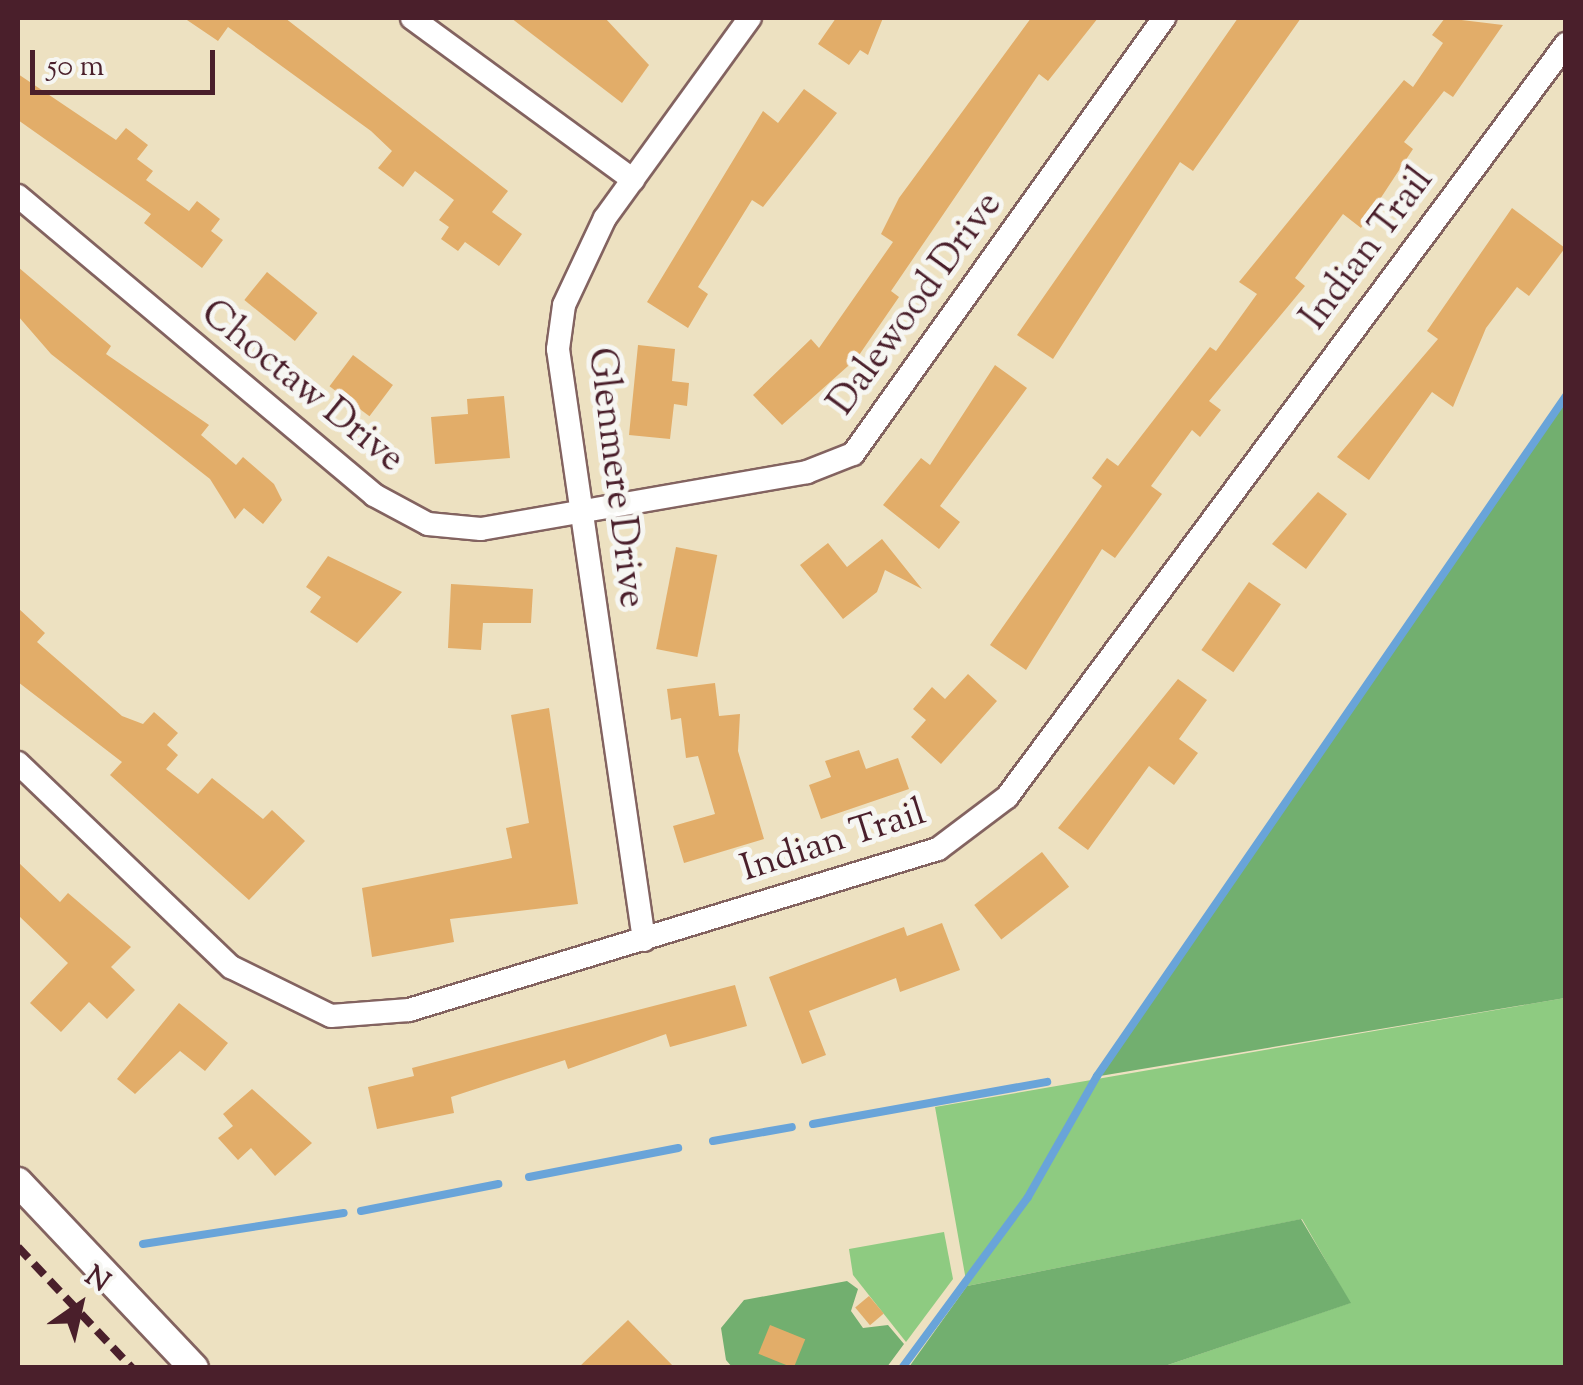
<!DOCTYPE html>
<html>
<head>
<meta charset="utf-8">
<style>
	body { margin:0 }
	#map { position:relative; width:1583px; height:1385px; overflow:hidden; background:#ede1c1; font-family:"Sorts Mill Goudy",serif }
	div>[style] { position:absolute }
	.green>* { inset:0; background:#8ecb81 }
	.forest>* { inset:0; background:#72af6f }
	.stream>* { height:8px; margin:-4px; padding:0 4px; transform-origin:4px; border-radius:4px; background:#69a4d9 }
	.building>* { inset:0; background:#e2ad69; transform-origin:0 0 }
	.roads { filter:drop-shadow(2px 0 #836360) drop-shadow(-2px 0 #836360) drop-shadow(0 2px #836360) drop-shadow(0 -2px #836360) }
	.minor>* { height:22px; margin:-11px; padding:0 11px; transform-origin:11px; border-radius:11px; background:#fff }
	.tertiary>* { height:28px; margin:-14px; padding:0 14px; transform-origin:14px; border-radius:14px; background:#fff }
	.rail>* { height:8px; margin-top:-4px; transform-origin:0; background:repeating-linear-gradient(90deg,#4a1f2b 0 15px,transparent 0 23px) }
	span { translate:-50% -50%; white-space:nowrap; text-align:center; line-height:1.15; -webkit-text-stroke:10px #f6f6f2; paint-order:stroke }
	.street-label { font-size:38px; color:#4a1f2b }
	.frame { position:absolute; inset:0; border:20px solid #4a1f2b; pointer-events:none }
	.north { position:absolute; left:30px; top:1255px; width:100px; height:100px; -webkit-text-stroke:8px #f6f6f2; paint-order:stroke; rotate:34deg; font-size:28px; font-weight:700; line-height:40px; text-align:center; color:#4a1f2b }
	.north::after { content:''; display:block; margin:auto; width:35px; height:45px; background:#4a1f2b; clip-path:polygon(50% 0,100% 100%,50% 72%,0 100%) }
	.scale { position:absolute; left:30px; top:50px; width:185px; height:45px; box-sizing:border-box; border:5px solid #4a1f2b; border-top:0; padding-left:12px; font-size:30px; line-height:35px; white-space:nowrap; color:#4a1f2b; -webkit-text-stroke:8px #f6f6f2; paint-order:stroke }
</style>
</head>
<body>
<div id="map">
	<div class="green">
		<i style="clip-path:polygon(1565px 998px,1565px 1367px,1162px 1367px,1350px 1303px,1302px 1219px,967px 1286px,935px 1107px)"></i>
		<i style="clip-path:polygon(944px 1232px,953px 1279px,906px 1342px,853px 1275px,849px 1249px)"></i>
	</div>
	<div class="forest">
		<i style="clip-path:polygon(1565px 400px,1565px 998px,1100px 1076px)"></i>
		<i style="clip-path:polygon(1301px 1219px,1351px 1303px,1162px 1367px,909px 1367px,967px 1286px)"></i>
		<i style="clip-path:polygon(847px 1281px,858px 1289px,851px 1311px,863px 1328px,888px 1325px,904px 1344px,887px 1367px,732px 1367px,726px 1360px,721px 1328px,744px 1300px)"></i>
	</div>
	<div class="stream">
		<i style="left:813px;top:1124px;width:238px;rotate:-10.2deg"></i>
		<i style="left:713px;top:1141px;width:80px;rotate:-10deg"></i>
		<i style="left:529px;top:1177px;width:152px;rotate:-11deg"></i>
		<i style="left:361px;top:1211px;width:140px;rotate:-11.1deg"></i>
		<i style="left:143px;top:1244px;width:203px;rotate:-8.8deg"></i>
		<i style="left:902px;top:1368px;width:212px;rotate:-53.6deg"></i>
		<i style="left:1028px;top:1197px;width:139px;rotate:-60.3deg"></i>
		<i style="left:1097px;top:1076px;width:826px;rotate:-55.41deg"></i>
	</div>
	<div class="building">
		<i style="clip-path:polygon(184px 18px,285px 18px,508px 191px,492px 212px,522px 234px,499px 266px,465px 242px,458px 251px,441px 239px,449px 227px,439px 220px,454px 200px,415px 171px,403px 187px,378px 168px,392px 151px,371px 131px,228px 27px,218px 41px)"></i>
		<i style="clip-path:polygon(511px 18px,605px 18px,649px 65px,622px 103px)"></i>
		<i style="clip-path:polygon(836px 18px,883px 18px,868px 55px,860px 50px,849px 65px,818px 44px)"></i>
		<i style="clip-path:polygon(1031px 18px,1098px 18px,1048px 81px,1039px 74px,891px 291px,899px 297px,857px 358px,782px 425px,753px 395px,811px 339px,819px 348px,893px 242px,881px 234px,899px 198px)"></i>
		<i style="clip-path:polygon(1238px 18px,1301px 18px,1193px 171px,1180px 162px,1053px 359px,1017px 335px)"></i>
		<i style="clip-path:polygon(1445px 18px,1503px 25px,1453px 97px,1444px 91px,1404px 142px,1413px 149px,1361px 228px,1343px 214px,1295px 278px,1305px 286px,1209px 401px,1221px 410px,1200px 437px,1192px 430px,1151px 486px,1162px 494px,1115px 558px,1102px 549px,1026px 670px,990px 645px,1102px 486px,1092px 478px,1107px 458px,1118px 466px,1210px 347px,1216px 351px,1257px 294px,1239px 282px,1404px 80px,1413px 87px,1443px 43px,1432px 35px)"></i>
		<i style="clip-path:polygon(18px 74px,116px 140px,126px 128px,148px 145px,137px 159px,153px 171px,146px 180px,189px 211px,197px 201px,220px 219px,211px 231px,223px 240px,202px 268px,144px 223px,151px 214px,18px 120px)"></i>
		<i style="clip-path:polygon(804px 89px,837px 113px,763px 207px,752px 200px,698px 287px,708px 294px,688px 328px,647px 302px,763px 111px,778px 123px)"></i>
		<i style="clip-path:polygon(1512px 208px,1565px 248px,1529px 296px,1517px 287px,1486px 328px,1453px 407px,1432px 392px,1369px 480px,1337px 457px,1438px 339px,1427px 331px)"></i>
		<i style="clip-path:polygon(18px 267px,111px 346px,106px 354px,209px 425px,201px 435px,236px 465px,243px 457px,274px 484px,282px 500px,263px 524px,244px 508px,235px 519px,210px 479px,51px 354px,18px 316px)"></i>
		<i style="left:267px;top:272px;width:65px;height:36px;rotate:39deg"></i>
		<i style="clip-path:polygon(638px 345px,675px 349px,672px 381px,689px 383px,687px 406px,674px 404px,670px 439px,629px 435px)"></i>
		<i style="left:353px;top:355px;width:50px;height:39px;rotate:37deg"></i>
		<i style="clip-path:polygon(995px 365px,1027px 388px,940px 506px,960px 522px,939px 549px,883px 505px,921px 458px,930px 465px)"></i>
		<i style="clip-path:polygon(504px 396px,510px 458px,435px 464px,431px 417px,468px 414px,467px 399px)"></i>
		<i style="clip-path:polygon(1318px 492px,1347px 514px,1306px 569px,1272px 544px)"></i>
		<i style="clip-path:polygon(882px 539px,922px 589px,885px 570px,877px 592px,843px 619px,800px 565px,828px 543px,847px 567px)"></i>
		<i style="left:676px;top:547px;width:42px;height:104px;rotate:11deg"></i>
		<i style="clip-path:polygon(328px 556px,402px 592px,357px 643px,310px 612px,321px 597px,306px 587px)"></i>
		<i style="left:1249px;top:582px;width:39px;height:83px;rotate:35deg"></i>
		<i style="clip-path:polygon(451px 584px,533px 589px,531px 623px,483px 623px,481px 650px,448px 648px)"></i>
		<i style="clip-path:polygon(18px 608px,45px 633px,37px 642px,122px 716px,143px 724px,154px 712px,178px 733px,167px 745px,178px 755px,166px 769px,198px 794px,212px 778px,263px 819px,272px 810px,305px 841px,249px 900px,110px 775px,122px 762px,18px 682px)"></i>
		<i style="clip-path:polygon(968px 674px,997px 701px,941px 764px,911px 737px,926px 720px,913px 709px,932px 687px,945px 699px)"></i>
		<i style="clip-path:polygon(1178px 679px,1207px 700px,1179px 739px,1198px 753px,1174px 785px,1149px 766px,1088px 850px,1058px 828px)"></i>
		<i style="clip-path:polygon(715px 683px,719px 716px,740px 714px,738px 751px,764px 839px,684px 863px,673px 826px,715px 814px,698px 756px,686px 758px,681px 718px,671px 720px,667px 689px)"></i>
		<i style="clip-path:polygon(549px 708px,578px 904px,450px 919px,454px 942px,372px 957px,362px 888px,512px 858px,506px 828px,529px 823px,511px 715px)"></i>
		<i style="clip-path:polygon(859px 750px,866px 769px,898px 758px,909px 789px,821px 819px,809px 785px,831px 777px,825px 761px)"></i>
		<i style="left:1042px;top:852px;width:44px;height:86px;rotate:52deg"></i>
		<i style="clip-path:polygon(18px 862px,60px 902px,68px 893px,131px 947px,111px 967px,135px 990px,107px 1019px,89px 1002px,61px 1032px,30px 1003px,68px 963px,18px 915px)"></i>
		<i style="clip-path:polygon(942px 923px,960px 970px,900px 992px,896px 978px,809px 1011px,826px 1055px,802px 1064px,769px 977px,904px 927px,907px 936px)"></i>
		<i style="clip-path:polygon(735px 985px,747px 1026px,670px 1047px,666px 1034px,568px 1069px,565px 1060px,451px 1097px,454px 1113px,377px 1129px,368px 1087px,414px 1076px,412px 1068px)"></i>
		<i style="clip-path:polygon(179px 1003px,228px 1043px,205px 1071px,180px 1051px,135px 1094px,117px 1079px)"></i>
		<i style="clip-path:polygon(252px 1089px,312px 1143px,275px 1176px,251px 1148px,238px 1160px,218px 1138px,233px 1126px,223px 1114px)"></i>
		<i style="left:869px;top:1296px;width:23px;height:18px;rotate:50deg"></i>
		<i style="clip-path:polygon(628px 1320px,675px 1368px,578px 1368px)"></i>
		<i style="left:770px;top:1325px;width:38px;height:31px;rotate:22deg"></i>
	</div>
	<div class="roads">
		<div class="minor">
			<i style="left:412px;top:18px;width:274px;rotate:36.2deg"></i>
			<i style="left:18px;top:196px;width:465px;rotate:40deg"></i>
			<i style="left:374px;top:495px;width:61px;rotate:28.2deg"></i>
			<i style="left:428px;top:524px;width:53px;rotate:5.4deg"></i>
			<i style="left:481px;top:529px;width:331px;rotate:-9.9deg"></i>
			<i style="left:807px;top:472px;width:49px;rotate:-21.4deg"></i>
			<i style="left:853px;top:454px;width:536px;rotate:-54.5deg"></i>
			<i style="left:18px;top:763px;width:295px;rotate:43.8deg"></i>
			<i style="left:231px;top:967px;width:111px;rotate:26.1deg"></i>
			<i style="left:331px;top:1016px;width:78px;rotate:-4.4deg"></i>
			<i style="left:409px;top:1010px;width:553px;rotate:-16.93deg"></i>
			<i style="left:938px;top:849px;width:86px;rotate:-37deg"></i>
			<i style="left:1007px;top:797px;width:938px;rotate:-53.41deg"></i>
			<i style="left:644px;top:940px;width:597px;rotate:-98.28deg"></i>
			<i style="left:558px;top:349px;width:44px;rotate:-82.2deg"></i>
			<i style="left:564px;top:305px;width:96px;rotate:-64.8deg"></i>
			<i style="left:605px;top:218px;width:247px;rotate:-54.1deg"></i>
		</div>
		<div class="tertiary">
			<i style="left:18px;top:1182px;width:256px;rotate:46.6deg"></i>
		</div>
	</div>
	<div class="rail">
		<i style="left:18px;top:1247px;width:166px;rotate:46.7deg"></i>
	</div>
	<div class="street-label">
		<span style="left:1369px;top:250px;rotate:-53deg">Indian Trail</span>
		<span style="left:917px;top:305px;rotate:-54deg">Dalewood Drive</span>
		<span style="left:301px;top:388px;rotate:39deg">Choctaw Drive</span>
		<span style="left:614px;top:478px;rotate:83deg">Glenmere Drive</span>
		<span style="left:834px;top:843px;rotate:-18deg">Indian Trail</span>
	</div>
	<div class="frame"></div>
	<div class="north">N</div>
	<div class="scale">50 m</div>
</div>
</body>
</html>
